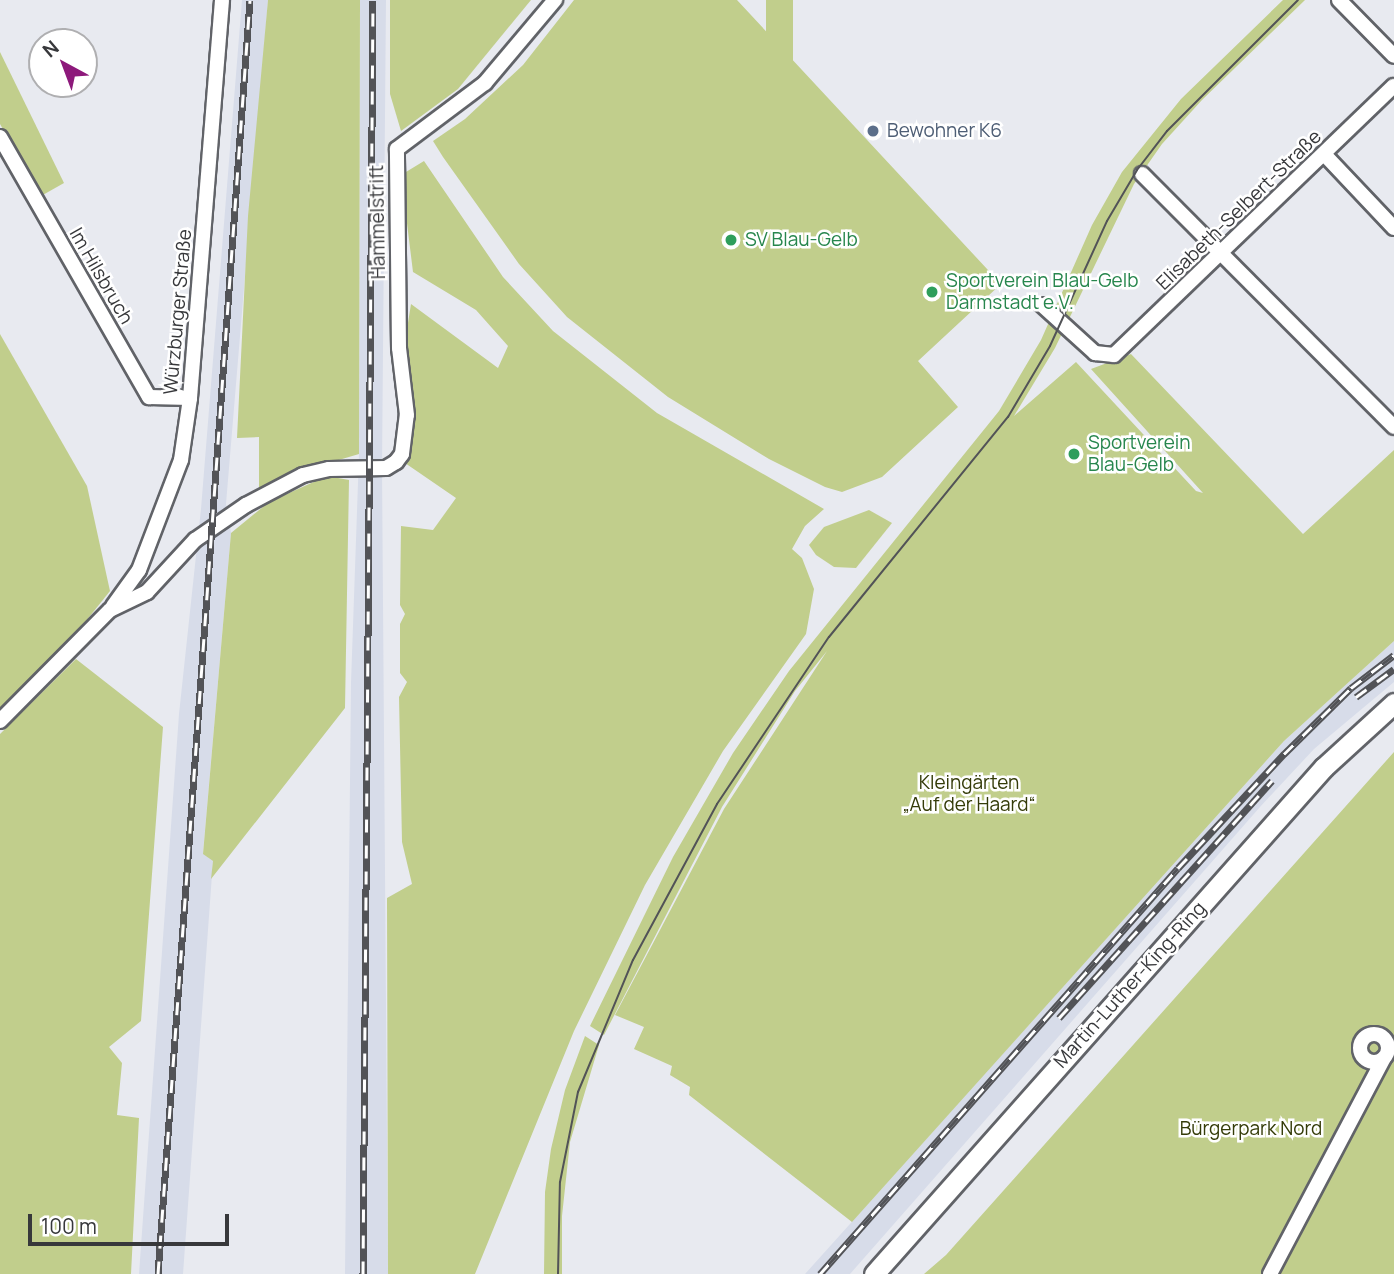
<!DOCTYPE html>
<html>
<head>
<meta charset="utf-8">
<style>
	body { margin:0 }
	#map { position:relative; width:1394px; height:1274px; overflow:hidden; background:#e8eaf0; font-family:Manrope,sans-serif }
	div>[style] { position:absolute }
	.built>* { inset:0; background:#d7dce9 }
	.green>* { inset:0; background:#c1ce8c; transform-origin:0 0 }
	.roads { filter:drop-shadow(2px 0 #616368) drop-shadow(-2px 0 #616368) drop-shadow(0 2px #616368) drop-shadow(0 -2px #616368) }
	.minor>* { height:14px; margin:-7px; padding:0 7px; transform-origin:7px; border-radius:7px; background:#fff }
	.minor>.ring { margin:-7px; padding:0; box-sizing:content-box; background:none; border:14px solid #fff; border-radius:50% }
	.secondary>* { height:19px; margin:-9.5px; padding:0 9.5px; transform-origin:9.5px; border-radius:9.5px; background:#fff }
	.tram>* { height:2px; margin:-1px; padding:0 1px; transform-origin:1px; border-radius:1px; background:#525357 }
	.rail>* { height:7px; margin-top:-3.5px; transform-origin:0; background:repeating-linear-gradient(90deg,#fff 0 13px,#525357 0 26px); box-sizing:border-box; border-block:2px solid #525357 }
	.dots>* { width:19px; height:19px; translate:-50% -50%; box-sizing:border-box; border:4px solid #fff; border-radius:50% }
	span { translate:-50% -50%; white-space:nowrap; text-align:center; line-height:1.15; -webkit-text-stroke:5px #fff; paint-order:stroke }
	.service-label { font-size:19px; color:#4e5e75 }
	.left { translate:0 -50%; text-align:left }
	.street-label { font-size:19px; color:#37383b }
	.leisure-label { font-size:19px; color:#27864d }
	.park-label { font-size:19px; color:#343b08 }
	.north { position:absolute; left:28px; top:28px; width:70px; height:70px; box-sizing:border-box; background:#fff; border:2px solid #afafb1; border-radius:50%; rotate:319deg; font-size:19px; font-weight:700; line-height:28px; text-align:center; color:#37383b }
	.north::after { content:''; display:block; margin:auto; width:24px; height:32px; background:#8d197b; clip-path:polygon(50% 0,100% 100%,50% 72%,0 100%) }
	.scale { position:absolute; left:28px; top:1214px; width:201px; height:32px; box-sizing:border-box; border:4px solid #37383b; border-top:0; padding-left:9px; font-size:21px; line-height:24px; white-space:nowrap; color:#37383b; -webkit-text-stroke:5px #fff; paint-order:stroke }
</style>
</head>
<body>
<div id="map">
	<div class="built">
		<i style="clip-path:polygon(242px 0,268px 0,226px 504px,231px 533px,203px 853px,213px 861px,183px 1274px,139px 1274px,179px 714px,201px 509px)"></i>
		<i style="clip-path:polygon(360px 0,386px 0,382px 468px,388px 1274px,345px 1274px,351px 683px,359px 454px)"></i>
		<i style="clip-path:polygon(1394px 641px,1394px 682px,1314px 749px,1260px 807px,850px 1274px,805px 1274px,1284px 741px)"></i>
	</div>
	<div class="green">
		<i style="clip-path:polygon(268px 0,360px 0,359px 454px,315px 467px,259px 492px,259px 437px,237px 438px,248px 216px)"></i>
		<i style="clip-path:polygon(390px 0,531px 0,458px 89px,401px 131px,390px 94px)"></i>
		<i style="clip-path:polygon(574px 0,737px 0,1001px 284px,918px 361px,958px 407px,882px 477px,842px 492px,825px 487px,769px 459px,668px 397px,567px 317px,519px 264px,443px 157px,433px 141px,465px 119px,523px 65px)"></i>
		<i style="left:766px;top:0;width:27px;height:393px"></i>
		<i style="clip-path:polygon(1283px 0,1305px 0,1202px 100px,1162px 144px,1134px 184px,1055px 348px,1014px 416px,1076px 362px,1196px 491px,1203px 493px,1091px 369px,1131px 354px,1303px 534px,1394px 450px,1394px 641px,1284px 741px,852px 1222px,689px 1095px,690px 1087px,670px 1075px,672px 1066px,634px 1049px,644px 1027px,615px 1015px,724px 809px,827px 651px,795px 691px,722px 807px,604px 1035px,590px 1026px,673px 857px,733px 753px,789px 671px,999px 411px,1041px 340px,1092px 225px,1122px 172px,1181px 99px)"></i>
		<i style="clip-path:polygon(0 52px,64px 183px,41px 196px,0 124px)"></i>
		<i style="clip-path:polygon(424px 161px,503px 277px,553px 331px,657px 413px,824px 509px,805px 526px,792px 549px,802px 558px,814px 589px,806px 634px,723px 751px,645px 885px,574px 1031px,475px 1274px,388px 1274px,387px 898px,412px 884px,402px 842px,399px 697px,407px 682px,400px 673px,400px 624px,405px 614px,400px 605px,401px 526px,433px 530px,456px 498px,405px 463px,404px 348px,411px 304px,498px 368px,508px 346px,476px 310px,413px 272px,401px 175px)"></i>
		<i style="clip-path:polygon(0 334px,87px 486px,110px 591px,70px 641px,0 708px)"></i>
		<i style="clip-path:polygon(327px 476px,349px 480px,345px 708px,211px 879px,213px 861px,203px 854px,231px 533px,269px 502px)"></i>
		<i style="clip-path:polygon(869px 510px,892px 523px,856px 568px,834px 567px,816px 555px,809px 545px,824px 527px)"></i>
		<i style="clip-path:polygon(76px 659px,163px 727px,141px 1021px,109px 1047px,122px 1063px,117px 1115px,139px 1118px,131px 1274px,0 1274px,0 734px)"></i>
		<i style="clip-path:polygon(1394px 752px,1394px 1274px,924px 1274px,946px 1255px)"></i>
		<i style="clip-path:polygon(585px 1036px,599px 1045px,570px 1142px,562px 1216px,562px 1274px,544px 1274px,545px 1192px,551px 1149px,565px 1090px)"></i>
	</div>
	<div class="roads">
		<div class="minor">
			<i style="left:1339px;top:0;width:78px;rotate:45.5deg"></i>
			<i style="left:0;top:137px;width:300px;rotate:60.2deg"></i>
			<i style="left:149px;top:397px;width:41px;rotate:1.4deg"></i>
			<i style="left:1324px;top:154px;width:102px;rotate:46.6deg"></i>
			<i style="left:1142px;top:174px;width:357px;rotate:45.1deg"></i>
			<i style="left:1042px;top:305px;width:72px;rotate:42.2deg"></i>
			<i style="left:1095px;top:353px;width:19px;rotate:6deg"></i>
			<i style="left:1114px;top:355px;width:388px;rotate:-43.9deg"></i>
			<i style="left:113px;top:606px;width:44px;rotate:-54.2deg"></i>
			<i style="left:139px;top:570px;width:118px;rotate:-69.1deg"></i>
			<i style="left:181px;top:460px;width:63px;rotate:-81.7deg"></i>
			<i style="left:190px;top:398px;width:399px;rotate:-85.4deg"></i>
			<i style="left:0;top:721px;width:156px;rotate:-45.3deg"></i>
			<i style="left:110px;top:610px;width:41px;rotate:-25.9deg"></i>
			<i style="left:147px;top:592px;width:71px;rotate:-47.3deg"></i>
			<i style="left:195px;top:540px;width:62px;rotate:-34.5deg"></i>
			<i style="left:246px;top:505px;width:64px;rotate:-27.8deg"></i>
			<i style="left:303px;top:475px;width:27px;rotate:-13deg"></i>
			<i style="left:329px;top:469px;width:57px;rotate:-1deg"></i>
			<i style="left:386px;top:468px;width:12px;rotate:-31deg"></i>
			<i style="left:396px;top:462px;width:10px;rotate:-53deg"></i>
			<i style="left:402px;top:454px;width:39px;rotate:-83deg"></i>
			<i style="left:407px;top:415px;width:67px;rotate:-96.8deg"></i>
			<i style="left:399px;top:348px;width:199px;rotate:-90.6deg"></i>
			<i style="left:397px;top:149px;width:110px;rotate:-36.9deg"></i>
			<i style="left:485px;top:83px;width:109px;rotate:-49.9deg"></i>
			<i class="ring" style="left:1360px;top:1034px;width:14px;height:14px"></i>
			<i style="left:1270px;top:1274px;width:244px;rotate:-62.2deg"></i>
		</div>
		<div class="secondary">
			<i style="left:874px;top:1274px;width:678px;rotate:-48.41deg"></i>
			<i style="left:1324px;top:767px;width:95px;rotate:-42.4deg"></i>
		</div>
	</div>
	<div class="tram">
		<i style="left:558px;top:1274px;width:92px;rotate:-88.8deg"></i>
		<i style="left:560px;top:1182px;width:92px;rotate:-78.7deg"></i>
		<i style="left:578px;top:1092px;width:143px;rotate:-67.4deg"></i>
		<i style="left:633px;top:960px;width:177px;rotate:-61.7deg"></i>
		<i style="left:717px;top:804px;width:201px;rotate:-56.2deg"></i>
		<i style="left:829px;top:637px;width:284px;rotate:-50.9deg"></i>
		<i style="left:1008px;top:417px;width:82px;rotate:-59.4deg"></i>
		<i style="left:1050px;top:346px;width:137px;rotate:-65.5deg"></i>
		<i style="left:1107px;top:221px;width:59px;rotate:-59.5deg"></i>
		<i style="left:1137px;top:170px;width:49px;rotate:-52.4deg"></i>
		<i style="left:1167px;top:131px;width:185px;rotate:-45deg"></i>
	</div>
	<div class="rail">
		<i style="left:1356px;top:697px;width:47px;rotate:-36.4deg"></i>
		<i style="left:1059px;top:1018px;width:319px;rotate:-48.1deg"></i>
		<i style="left:158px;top:1274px;width:1277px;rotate:-85.87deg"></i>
		<i style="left:363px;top:1274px;width:1274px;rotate:-89.55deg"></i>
		<i style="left:820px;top:1274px;width:541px;rotate:-48.6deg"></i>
		<i style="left:1178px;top:868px;width:156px;rotate:-47.1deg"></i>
		<i style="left:1284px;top:754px;width:94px;rotate:-44.6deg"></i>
		<i style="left:1351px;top:688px;width:54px;rotate:-37.5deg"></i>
	</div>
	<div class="dots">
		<i style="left:873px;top:131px;background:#5c6f8a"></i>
		<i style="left:731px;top:240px;background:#2e9e5b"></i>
		<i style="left:932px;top:292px;background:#2e9e5b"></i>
		<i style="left:1074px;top:454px;background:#2e9e5b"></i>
	</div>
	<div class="service-label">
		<span class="left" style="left:887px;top:131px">Bewohner K6</span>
	</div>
	<div class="street-label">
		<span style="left:1239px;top:210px;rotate:-44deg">Elisabeth-Selbert-Straße</span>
		<span style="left:378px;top:222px;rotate:-91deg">Hammelstrift</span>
		<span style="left:101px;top:276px;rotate:60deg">Im Hilsbruch</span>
		<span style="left:178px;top:312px;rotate:-85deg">Würzburger Straße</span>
		<span style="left:1130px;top:985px;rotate:-48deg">Martin-Luther-King-Ring</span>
	</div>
	<div class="leisure-label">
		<span class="left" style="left:745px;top:240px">SV Blau-Gelb</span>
		<span class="left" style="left:946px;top:292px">Sportverein Blau-Gelb<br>Darmstadt e.V.</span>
		<span class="left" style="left:1088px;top:454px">Sportverein<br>Blau-Gelb</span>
	</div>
	<div class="park-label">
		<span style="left:969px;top:794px">Kleingärten<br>„Auf der Haard“</span>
		<span style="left:1251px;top:1129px">Bürgerpark Nord</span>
	</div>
	<div class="north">N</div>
	<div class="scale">100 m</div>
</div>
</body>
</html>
